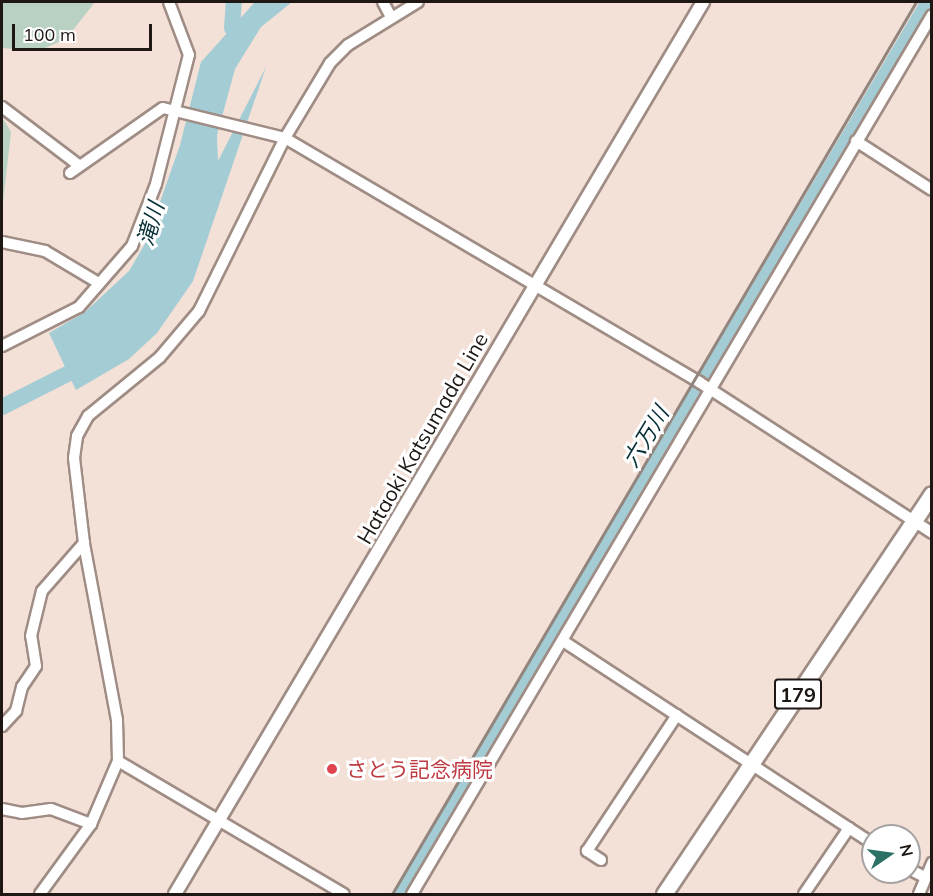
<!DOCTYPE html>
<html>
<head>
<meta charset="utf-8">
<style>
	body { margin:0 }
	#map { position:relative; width:933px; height:896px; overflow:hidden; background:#f3e0d7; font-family:Mulish,"Noto Sans JP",sans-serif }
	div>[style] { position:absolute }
	.green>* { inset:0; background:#b8d1c2 }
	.water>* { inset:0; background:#a3ccd4 }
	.river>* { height:16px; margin:-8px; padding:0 8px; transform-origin:8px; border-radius:8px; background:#a3ccd4 }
	.roads { filter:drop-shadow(2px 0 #9f8d85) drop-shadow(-2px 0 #9f8d85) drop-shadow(0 2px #9f8d85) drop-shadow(0 -2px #9f8d85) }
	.minor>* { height:10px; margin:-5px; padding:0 5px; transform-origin:5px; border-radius:5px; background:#fff }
	.major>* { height:12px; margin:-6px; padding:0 6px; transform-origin:6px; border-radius:6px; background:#fff }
	.highway>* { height:15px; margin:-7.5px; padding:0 7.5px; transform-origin:7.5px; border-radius:7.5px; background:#fff }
	.rail>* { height:3px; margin:-1.5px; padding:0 1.5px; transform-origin:1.5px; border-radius:1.5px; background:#92857e }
	.dots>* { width:16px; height:16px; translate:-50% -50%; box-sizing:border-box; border:3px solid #fff; border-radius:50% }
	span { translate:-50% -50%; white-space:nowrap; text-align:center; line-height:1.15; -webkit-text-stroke:6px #fff; paint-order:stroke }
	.shield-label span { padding:2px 4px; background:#fff; border:2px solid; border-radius:4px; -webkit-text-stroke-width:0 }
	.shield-label { font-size:20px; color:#1e1714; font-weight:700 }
	.street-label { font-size:21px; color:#1e1714 }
	.health-label { font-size:21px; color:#be3a42 }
	.left { translate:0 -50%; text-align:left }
	.water-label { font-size:22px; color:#062f36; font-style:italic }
	.frame { position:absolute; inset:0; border:3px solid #1e1714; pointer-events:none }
	.north { position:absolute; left:861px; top:824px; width:60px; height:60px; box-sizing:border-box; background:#fff; border:2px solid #a5a2a1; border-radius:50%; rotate:77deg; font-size:16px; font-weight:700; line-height:24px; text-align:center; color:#1e1714 }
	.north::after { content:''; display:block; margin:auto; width:21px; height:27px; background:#2c7165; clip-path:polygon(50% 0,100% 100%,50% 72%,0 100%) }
	.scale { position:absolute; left:12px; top:24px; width:140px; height:27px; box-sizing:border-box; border:3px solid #1e1714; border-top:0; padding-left:8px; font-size:18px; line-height:21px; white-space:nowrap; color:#1e1714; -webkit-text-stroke:4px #fff; paint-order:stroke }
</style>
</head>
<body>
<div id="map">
	<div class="green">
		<i style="clip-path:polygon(2px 2px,95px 2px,66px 39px,38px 51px,2px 48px)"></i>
		<i style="clip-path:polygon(2px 117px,11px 132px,2px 211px)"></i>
	</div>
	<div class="water">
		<i style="clip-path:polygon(255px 2px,292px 2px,261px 27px,235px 69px,217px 135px,218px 161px,266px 67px,193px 281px,157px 333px,129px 359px,76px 390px,49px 333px,85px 312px,129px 271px,146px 242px,180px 145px,201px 62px)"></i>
	</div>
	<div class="river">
		<i style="left:232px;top:28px;width:26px;rotate:-86deg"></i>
		<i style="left:2px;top:407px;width:95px;rotate:-26.8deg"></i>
		<i style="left:401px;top:894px;width:1037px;rotate:-59.38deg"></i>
	</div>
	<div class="roads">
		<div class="minor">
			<i style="left:383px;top:2px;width:17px;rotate:62deg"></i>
			<i style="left:2px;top:107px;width:94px;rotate:37.2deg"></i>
			<i style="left:856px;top:141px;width:90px;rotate:32.8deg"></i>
			<i style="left:70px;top:173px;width:113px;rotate:-35deg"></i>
			<i style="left:163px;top:108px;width:126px;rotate:13.8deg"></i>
			<i style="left:285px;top:138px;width:481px;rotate:30.5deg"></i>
			<i style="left:699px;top:382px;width:278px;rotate:32.9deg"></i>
			<i style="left:2px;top:242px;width:44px;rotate:11.8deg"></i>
			<i style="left:45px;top:251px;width:61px;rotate:30.8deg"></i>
			<i style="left:2px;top:346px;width:86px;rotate:-26.9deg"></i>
			<i style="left:79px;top:307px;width:81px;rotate:-49deg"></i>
			<i style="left:132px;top:246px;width:66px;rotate:-68.8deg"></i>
			<i style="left:156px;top:184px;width:133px;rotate:-75.7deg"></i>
			<i style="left:189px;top:55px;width:57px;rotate:-110.7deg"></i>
			<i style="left:563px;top:641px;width:371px;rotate:33.2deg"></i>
			<i style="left:2px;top:726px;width:21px;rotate:-47deg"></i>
			<i style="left:16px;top:711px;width:25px;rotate:-76deg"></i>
			<i style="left:22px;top:687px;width:25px;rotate:-56deg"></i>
			<i style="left:36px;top:666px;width:30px;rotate:-99deg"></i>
			<i style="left:31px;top:636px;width:46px;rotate:-76.3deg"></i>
			<i style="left:42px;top:591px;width:64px;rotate:-48.8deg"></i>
			<i style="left:118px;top:761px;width:262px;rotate:30.5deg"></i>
			<i style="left:2px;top:809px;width:20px;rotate:11deg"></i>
			<i style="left:22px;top:813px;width:29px;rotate:-8deg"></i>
			<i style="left:51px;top:809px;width:43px;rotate:20.6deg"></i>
			<i style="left:601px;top:860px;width:17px;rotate:-147deg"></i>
			<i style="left:587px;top:851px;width:163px;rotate:-56.5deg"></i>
			<i style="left:909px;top:869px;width:18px;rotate:27deg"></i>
			<i style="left:40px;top:894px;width:87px;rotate:-53.9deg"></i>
			<i style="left:91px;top:824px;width:69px;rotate:-66.8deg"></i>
			<i style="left:118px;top:761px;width:41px;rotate:-91.4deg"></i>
			<i style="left:117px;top:720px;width:180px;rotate:-100.6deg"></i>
			<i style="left:84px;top:543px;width:86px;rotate:-96.7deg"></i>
			<i style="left:74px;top:458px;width:22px;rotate:-82deg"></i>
			<i style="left:77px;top:436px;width:23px;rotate:-61deg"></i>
			<i style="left:88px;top:416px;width:93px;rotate:-39.3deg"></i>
			<i style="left:160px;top:357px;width:60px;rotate:-49.7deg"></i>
			<i style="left:199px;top:311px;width:193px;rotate:-63.6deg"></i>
			<i style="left:285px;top:138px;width:87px;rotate:-59deg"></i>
			<i style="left:330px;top:63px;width:25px;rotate:-45deg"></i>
			<i style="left:348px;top:45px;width:82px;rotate:-31.6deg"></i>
			<i style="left:412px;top:894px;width:1021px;rotate:-59.39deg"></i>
			<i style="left:804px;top:894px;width:80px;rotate:-55.7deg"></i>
			<i style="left:919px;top:894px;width:34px;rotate:-67deg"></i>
		</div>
		<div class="major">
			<i style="left:175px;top:894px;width:1037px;rotate:-59.38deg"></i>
		</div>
		<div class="highway">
			<i style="left:664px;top:894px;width:481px;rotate:-56.2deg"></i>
		</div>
	</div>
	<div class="rail">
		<i style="left:392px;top:894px;width:1035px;rotate:-59.57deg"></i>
	</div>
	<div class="dots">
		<i style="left:332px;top:769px;background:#e0444e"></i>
	</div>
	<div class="shield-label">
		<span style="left:798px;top:694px">179</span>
	</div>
	<div class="street-label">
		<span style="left:422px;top:438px;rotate:-60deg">Hataoki Katsumada Line</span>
	</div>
	<div class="health-label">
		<span class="left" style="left:346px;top:769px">さとう記念病院</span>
	</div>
	<div class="water-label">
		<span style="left:151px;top:224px;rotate:-74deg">滝川</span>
		<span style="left:646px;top:437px;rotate:-59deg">六万川</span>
	</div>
	<div class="frame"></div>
	<div class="north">N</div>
	<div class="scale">100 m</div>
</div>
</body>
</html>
